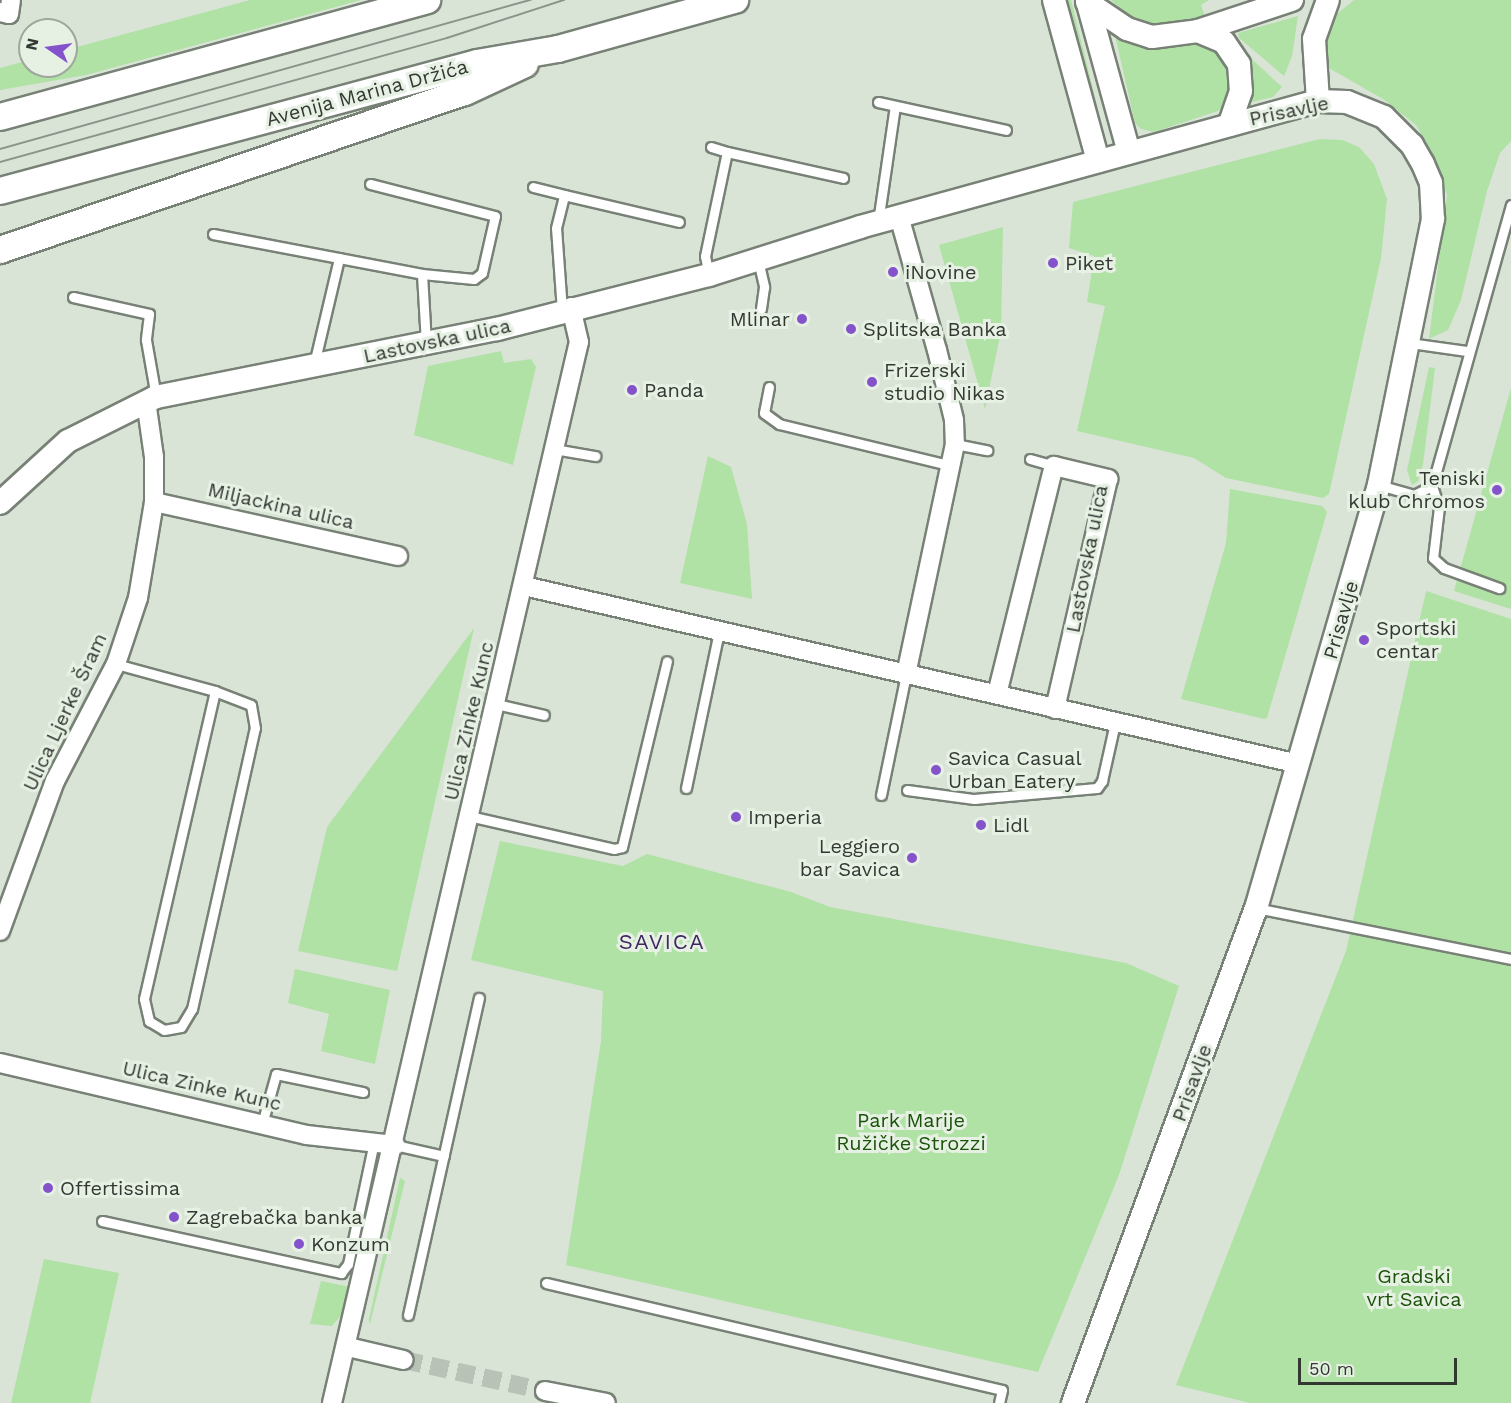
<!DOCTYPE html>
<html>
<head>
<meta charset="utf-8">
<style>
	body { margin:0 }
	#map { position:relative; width:1511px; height:1403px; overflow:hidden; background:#d9e4d7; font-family:"Work Sans",sans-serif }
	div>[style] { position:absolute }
	.green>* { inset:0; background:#b0e1a5 }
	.minor-tunnel>* { height:18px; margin-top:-9px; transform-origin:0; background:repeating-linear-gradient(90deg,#b8c2b6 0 18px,transparent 0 27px) }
	.roads { filter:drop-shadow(2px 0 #788176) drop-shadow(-2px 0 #788176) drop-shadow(0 2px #788176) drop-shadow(0 -2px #788176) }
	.service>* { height:9px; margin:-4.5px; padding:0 4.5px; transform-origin:4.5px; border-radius:4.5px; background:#fff }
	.minor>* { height:18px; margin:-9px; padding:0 9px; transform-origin:9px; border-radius:9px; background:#fff }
	.tertiary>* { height:22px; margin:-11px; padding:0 11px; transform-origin:11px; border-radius:11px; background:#fff }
	.secondary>* { height:26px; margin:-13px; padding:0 13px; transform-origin:13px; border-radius:13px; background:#fff }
	.tram>* { height:1.5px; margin:-0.75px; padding:0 0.75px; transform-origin:0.75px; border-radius:0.75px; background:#8c938a }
	.dots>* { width:16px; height:16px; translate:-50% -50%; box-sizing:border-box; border:3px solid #e6f1e4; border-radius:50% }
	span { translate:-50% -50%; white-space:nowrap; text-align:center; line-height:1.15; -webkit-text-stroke:6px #e6f1e4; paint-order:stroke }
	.street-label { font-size:20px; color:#343833 }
	.poi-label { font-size:20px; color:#343833 }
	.left { translate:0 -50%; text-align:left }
	.right { translate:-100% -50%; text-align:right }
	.park-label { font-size:20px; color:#1a5309 }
	.quarter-label { font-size:22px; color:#3f2862; letter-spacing:1.5px }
	.north { position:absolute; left:18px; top:18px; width:60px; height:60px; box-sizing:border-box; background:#e6f1e4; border:2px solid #9fa79d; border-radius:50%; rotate:283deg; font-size:16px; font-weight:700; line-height:24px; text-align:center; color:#343833 }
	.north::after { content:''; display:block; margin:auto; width:21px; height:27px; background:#8453cb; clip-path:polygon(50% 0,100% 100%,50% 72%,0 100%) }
	.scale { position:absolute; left:1298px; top:1358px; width:159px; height:27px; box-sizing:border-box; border:3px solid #343833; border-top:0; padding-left:8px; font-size:18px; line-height:21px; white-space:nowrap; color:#343833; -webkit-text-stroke:4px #e6f1e4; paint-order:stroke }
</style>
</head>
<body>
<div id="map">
	<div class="green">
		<i style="clip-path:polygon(250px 0,361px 0,86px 75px,0 90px,0 68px,30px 60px,30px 66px,66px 66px,66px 50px)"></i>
		<i style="clip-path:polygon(1065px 0,1071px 0,1098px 109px,1094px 108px)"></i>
		<i style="clip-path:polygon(1111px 0,1209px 0,1201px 5px,1205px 17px,1191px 23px,1150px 26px,1133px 20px)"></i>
		<i style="clip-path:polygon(1354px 0,1511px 0,1511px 141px,1500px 153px,1487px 191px,1461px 300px,1448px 330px,1429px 339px,1447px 195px,1436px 160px,1416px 125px,1383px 99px,1327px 67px,1325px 35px,1333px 17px)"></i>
		<i style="clip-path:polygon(1298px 16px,1292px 56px,1284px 76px,1239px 38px,1238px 33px)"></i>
		<i style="clip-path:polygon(1114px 31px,1215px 47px,1230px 66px,1230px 94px,1226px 104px,1218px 111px,1154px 132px,1141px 129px,1135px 123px)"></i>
		<i style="clip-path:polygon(1242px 50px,1282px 87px,1273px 97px,1247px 103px)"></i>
		<i style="clip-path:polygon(1320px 139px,1342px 140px,1359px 147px,1374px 164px,1387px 199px,1381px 258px,1329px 494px,1323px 498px,1226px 478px,1194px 458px,1077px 431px,1105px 306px,1087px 302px,1094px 256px,1069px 248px,1073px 202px)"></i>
		<i style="clip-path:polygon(1003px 227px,1001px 331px,985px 409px,939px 245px)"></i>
		<i style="clip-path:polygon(501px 351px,504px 363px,531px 359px,536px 367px,513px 465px,414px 435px,428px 366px)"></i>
		<i style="clip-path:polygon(1429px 367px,1435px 368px,1423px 464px,1418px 481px,1412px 485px,1407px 470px)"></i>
		<i style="clip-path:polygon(1511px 388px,1511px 609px,1454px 591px)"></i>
		<i style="clip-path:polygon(708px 456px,731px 467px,747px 524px,752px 599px,680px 583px)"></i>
		<i style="clip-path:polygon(1230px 489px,1322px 506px,1327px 512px,1267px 718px,1264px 719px,1181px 699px,1226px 543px)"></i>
		<i style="clip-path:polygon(1426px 591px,1511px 619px,1511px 1403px,1250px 1403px,1176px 1385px,1346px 951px)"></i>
		<i style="clip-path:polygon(474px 628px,397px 971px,298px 951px,327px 827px)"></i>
		<i style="clip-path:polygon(500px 841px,623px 866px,647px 854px,791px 892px,830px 907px,1126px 963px,1179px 986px,1119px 1175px,1038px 1372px,566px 1265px,601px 1041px,603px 991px,471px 960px)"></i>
		<i style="clip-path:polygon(295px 969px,390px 990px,375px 1064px,321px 1051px,329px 1014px,288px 1003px)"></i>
		<i style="clip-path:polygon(400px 1178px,405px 1181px,370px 1324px,369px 1319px)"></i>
		<i style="clip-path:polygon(44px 1259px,119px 1273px,90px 1403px,11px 1403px)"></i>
		<i style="clip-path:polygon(321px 1281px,350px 1287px,343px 1313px,332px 1326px,310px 1324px)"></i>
	</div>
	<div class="minor-tunnel">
		<i style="left:404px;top:1360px;width:144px;rotate:12.4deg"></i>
	</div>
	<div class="roads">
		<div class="service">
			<i style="left:878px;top:102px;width:131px;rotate:12.3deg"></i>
			<i style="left:711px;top:147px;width:17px;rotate:17deg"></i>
			<i style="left:533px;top:187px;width:32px;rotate:14deg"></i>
			<i style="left:878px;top:222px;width:117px;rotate:-81.7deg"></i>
			<i style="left:213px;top:234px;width:213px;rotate:10.8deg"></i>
			<i style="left:422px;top:274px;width:52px;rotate:5.5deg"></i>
			<i style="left:474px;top:279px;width:10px;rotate:-37deg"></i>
			<i style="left:482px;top:273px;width:58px;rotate:-77.2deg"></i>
			<i style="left:495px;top:216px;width:129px;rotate:-165.6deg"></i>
			<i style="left:758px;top:260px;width:28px;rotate:77deg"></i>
			<i style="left:764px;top:287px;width:22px;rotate:98deg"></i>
			<i style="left:422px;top:274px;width:70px;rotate:86.7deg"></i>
			<i style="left:709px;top:275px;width:19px;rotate:-102deg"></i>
			<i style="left:705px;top:256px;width:106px;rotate:-78.1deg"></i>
			<i style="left:727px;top:152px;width:119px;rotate:12.6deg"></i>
			<i style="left:73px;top:297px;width:78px;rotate:12.6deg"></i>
			<i style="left:149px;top:314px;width:26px;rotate:97deg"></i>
			<i style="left:146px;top:340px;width:58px;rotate:80deg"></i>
			<i style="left:562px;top:311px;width:83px;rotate:-94.1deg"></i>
			<i style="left:556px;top:228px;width:34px;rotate:-76deg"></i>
			<i style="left:564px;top:195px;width:118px;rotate:13.2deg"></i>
			<i style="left:1410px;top:343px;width:58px;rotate:8deg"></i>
			<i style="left:314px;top:364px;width:109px;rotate:-76.7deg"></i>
			<i style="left:769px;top:387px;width:26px;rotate:101deg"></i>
			<i style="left:764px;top:413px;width:19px;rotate:36deg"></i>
			<i style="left:779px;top:424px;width:178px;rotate:13.6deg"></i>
			<i style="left:955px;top:444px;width:33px;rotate:11deg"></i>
			<i style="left:554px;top:449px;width:42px;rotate:9.7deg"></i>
			<i style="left:1030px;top:459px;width:25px;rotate:16deg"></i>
			<i style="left:1379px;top:485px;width:36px;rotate:16deg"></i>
			<i style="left:1414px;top:495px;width:20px;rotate:-27deg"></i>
			<i style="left:1432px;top:486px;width:292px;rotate:-74.3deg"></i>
			<i style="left:1432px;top:486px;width:22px;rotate:72deg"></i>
			<i style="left:1439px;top:507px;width:51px;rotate:96.7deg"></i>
			<i style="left:1433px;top:558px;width:15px;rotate:42deg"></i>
			<i style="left:1444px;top:568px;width:59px;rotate:20deg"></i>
			<i style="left:116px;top:664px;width:103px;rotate:15.3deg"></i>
			<i style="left:215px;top:691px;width:316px;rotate:103deg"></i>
			<i style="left:144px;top:999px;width:23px;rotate:77deg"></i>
			<i style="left:149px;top:1021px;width:17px;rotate:31deg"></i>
			<i style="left:164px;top:1030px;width:17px;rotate:-10deg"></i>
			<i style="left:181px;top:1027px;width:21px;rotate:-59deg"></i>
			<i style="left:192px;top:1009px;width:288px;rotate:-77.4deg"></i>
			<i style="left:255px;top:728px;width:23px;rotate:-100deg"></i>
			<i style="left:251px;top:705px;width:39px;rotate:-159deg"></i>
			<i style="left:496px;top:704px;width:49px;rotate:12.9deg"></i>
			<i style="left:686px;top:788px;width:160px;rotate:-78.1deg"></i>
			<i style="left:907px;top:790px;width:68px;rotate:7.7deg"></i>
			<i style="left:974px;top:799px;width:123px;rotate:-5.1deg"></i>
			<i style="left:1097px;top:788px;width:9px;rotate:-54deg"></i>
			<i style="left:1102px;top:781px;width:59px;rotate:-77.4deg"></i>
			<i style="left:881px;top:795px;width:124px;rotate:-78.3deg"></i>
			<i style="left:469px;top:816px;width:149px;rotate:12.8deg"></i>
			<i style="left:614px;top:849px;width:8px;rotate:-14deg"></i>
			<i style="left:622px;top:847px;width:191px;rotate:-76.4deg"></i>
			<i style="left:1256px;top:908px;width:260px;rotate:11.3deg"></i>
			<i style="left:262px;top:1124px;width:52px;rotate:-74.4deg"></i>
			<i style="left:276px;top:1074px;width:89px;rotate:11.7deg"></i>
			<i style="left:395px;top:1145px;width:50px;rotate:12.7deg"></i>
			<i style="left:102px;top:1221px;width:245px;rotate:12.3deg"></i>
			<i style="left:341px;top:1273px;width:11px;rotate:-52deg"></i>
			<i style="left:348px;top:1264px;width:125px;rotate:-78deg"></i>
			<i style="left:546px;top:1283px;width:468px;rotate:13.2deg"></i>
			<i style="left:1002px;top:1390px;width:13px;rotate:103deg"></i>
			<i style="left:408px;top:1315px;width:325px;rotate:-77.4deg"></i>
		</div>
		<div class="minor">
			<i style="left:0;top:12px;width:9px;rotate:13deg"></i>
			<i style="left:9px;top:14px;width:14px;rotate:-82deg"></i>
			<i style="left:899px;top:216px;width:139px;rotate:74.2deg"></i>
			<i style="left:937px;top:350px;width:72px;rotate:76.3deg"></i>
			<i style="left:954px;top:420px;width:24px;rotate:88deg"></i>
			<i style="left:955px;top:444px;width:235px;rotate:102deg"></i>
			<i style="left:154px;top:502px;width:250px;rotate:12.5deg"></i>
			<i style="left:524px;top:586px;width:795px;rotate:12.94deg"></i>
			<i style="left:997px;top:694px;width:235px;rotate:-76deg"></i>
			<i style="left:1054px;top:466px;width:56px;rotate:13.5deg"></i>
			<i style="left:1108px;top:479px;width:236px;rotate:103deg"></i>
			<i style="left:0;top:931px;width:160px;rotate:-69.9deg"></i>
			<i style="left:55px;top:781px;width:132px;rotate:-62.5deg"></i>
			<i style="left:116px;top:664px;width:70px;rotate:-71.6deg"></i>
			<i style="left:138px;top:598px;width:97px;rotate:-80.5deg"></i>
			<i style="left:154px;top:502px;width:45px;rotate:-90deg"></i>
			<i style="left:154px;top:457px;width:57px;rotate:-98.1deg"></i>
			<i style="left:0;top:1063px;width:315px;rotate:13.2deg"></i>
			<i style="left:307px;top:1135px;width:89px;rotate:6.5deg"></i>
			<i style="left:348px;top:1347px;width:57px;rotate:13.1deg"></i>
			<i style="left:545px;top:1391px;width:62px;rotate:11.1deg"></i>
			<i style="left:332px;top:1403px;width:1089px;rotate:-76.9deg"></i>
			<i style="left:579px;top:342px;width:36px;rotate:-103deg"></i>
		</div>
		<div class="tertiary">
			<i style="left:1054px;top:0;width:167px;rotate:74.7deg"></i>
			<i style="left:1087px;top:0;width:158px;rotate:74.6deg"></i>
			<i style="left:1087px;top:2px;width:48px;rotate:34deg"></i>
			<i style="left:1127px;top:29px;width:26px;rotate:18deg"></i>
			<i style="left:1152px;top:37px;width:46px;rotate:-7.4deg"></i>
			<i style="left:1198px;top:31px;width:99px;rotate:-18.3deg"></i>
			<i style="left:1198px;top:31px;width:28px;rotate:23deg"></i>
			<i style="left:1224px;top:42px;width:27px;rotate:56deg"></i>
			<i style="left:1239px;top:64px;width:27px;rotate:86deg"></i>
			<i style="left:1241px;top:91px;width:36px;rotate:109deg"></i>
			<i style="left:1318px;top:101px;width:62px;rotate:-93.7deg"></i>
			<i style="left:1314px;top:39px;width:41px;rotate:-70.3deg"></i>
			<i style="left:0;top:503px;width:92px;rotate:-42.4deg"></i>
			<i style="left:68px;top:441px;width:98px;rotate:-26.6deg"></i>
			<i style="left:156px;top:397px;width:348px;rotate:-11.3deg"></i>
			<i style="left:497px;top:329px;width:219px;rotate:-14.3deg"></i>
			<i style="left:709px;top:275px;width:158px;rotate:-17.6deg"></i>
			<i style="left:860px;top:227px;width:475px;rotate:-15.4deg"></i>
			<i style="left:1318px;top:101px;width:29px;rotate:2deg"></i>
			<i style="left:1347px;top:102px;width:40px;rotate:22deg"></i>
			<i style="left:1384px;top:117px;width:40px;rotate:45deg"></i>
			<i style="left:1412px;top:145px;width:22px;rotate:60deg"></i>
			<i style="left:1423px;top:164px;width:21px;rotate:67deg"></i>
			<i style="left:1431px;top:183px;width:36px;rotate:87deg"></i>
			<i style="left:1433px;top:219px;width:271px;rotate:101.5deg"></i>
			<i style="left:1379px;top:485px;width:441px;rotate:106.2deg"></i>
			<i style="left:1256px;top:908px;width:528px;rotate:110.29deg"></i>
		</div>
		<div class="secondary">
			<i style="left:0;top:117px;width:443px;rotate:-15.3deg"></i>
			<i style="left:0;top:191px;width:494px;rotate:-15deg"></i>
			<i style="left:477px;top:63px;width:82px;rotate:-9.8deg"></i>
			<i style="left:558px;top:49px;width:184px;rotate:-15.5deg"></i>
			<i style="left:0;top:250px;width:491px;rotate:-18.8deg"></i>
			<i style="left:465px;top:92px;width:66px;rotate:-25deg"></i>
		</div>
	</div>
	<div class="tram">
		<i style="left:0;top:149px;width:551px;rotate:-15.7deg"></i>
		<i style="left:0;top:162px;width:464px;rotate:-15.5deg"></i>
		<i style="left:447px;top:38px;width:123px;rotate:-18deg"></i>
	</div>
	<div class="dots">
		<i style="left:1053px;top:263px;background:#8453cb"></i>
		<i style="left:893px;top:272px;background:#8453cb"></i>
		<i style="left:802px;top:319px;background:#8453cb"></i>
		<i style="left:851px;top:329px;background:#8453cb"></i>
		<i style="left:872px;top:382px;background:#8453cb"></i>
		<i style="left:632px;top:390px;background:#8453cb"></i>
		<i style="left:1497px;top:490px;background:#8453cb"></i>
		<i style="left:1364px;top:640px;background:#8453cb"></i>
		<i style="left:936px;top:770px;background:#8453cb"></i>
		<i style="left:736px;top:817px;background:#8453cb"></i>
		<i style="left:981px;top:825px;background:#8453cb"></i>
		<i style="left:912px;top:858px;background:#8453cb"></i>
		<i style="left:48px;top:1188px;background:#8453cb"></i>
		<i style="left:174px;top:1217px;background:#8453cb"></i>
		<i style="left:299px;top:1244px;background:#8453cb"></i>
	</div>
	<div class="street-label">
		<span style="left:367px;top:93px;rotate:-15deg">Avenija Marina Držića</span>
		<span style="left:1289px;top:111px;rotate:-12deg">Prisavlje</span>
		<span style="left:437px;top:341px;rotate:-12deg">Lastovska ulica</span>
		<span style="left:281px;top:506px;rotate:13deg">Miljackina ulica</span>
		<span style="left:1087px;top:559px;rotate:-79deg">Lastovska ulica</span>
		<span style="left:1341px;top:620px;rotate:-74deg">Prisavlje</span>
		<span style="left:65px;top:712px;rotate:-65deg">Ulica Ljerke Šram</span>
		<span style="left:469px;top:721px;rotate:-77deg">Ulica Zinke Kunc</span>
		<span style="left:1192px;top:1083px;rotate:-70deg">Prisavlje</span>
		<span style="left:202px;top:1086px;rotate:13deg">Ulica Zinke Kunc</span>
	</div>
	<div class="poi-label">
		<span class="left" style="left:1065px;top:263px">Piket</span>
		<span class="left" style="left:905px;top:272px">iNovine</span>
		<span class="right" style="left:790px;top:319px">Mlinar</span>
		<span class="left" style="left:863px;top:329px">Splitska Banka</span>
		<span class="left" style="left:884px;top:382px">Frizerski<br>studio Nikas</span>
		<span class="left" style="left:644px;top:390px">Panda</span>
		<span class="right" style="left:1485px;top:490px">Teniski<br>klub Chromos</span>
		<span class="left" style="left:1376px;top:640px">Sportski<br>centar</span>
		<span class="left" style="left:948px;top:770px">Savica Casual<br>Urban Eatery</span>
		<span class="left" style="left:748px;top:817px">Imperia</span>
		<span class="left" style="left:993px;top:825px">Lidl</span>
		<span class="right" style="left:900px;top:858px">Leggiero<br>bar Savica</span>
		<span class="left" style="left:60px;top:1188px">Offertissima</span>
		<span class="left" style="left:186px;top:1217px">Zagrebačka banka</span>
		<span class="left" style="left:311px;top:1244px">Konzum</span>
	</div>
	<div class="park-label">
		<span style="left:911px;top:1132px">Park Marije<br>Ružičke Strozzi</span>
		<span style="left:1414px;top:1288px">Gradski<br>vrt Savica</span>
	</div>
	<div class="quarter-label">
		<span style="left:662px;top:942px">SAVICA</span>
	</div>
	<div class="north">N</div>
	<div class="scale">50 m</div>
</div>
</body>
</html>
